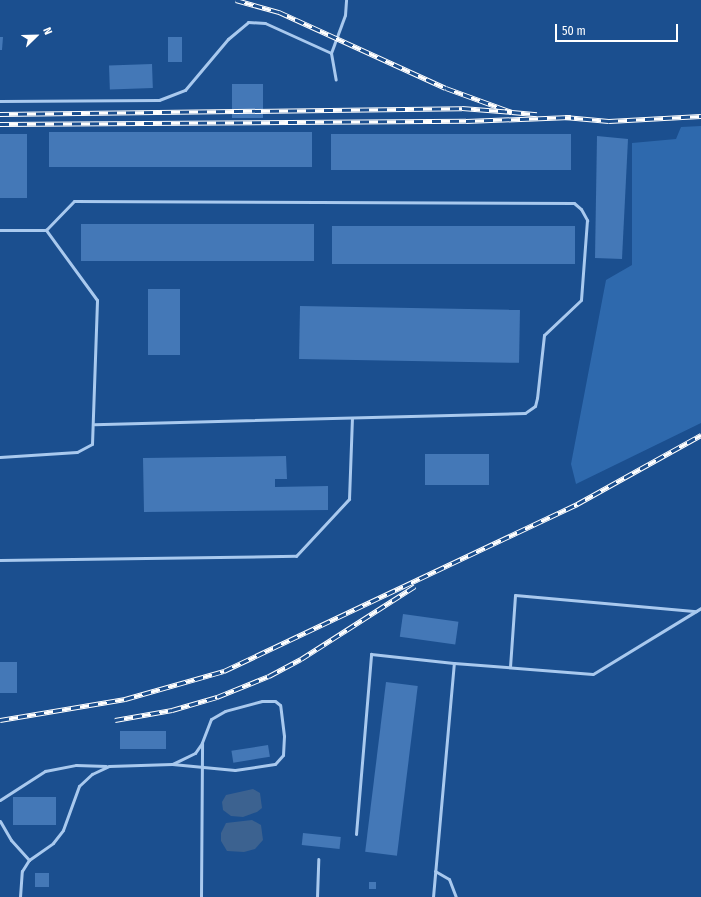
<!DOCTYPE html>
<html>
<head>
<meta charset="utf-8">
<style>
	body { margin:0 }
	#map { position:relative; width:701px; height:897px; overflow:hidden; background:#1b4f8f; font-family:"Fira Sans Condensed",sans-serif }
	div>[style] { position:absolute }
	.green>* { inset:0; background:#2e69ad }
	.water>* { inset:0; background:#3c6290 }
	.building>* { inset:0; background:#4478b7; transform-origin:0 0 }
	.lane>* { height:3px; margin:-1.5px; padding:0 1.5px; transform-origin:1.5px; border-radius:1.5px; background:#a9c9ee }
	.rail>* { height:4.5px; margin-top:-2.25px; transform-origin:0; background:repeating-linear-gradient(90deg,#1b4f8f 0 9px,#fff 0 18px); box-sizing:border-box; border-block:1px solid #fff }
	span { translate:-50% -50%; white-space:nowrap; text-align:center; line-height:1.15; -webkit-text-stroke:3px #1b4f8f; paint-order:stroke }
	.north { position:absolute; left:16px; top:16px; width:40px; height:40px; -webkit-text-stroke:3px #1b4f8f; paint-order:stroke; rotate:67deg; font-size:11px; font-weight:700; line-height:16px; text-align:center; color:#fff }
	.north::after { content:''; display:block; margin:auto; width:14px; height:18px; background:#fff; clip-path:polygon(50% 0,100% 100%,50% 72%,0 100%) }
	.scale { position:absolute; left:555px; top:24px; width:123px; height:18px; box-sizing:border-box; border:2px solid #fff; border-top:0; padding-left:5px; font-size:12px; line-height:14px; white-space:nowrap; color:#fff; -webkit-text-stroke:3px #1b4f8f; paint-order:stroke }
</style>
</head>
<body>
<div id="map">
	<div class="green">
		<i style="clip-path:polygon(701px 126px,701px 423px,576px 484px,571px 464px,606px 280px,632px 265px,632px 143px,676px 139px,681px 127px)"></i>
	</div>
	<div class="water">
		<i style="clip-path:polygon(253px 789px,260px 793px,262px 808px,257px 812px,243px 817px,231px 816px,223px 810px,222px 802px,226px 795px)"></i>
		<i style="clip-path:polygon(252px 820px,261px 825px,263px 840px,255px 849px,244px 852px,227px 851px,221px 841px,221px 833px,226px 823px)"></i>
	</div>
	<div class="building">
		<i style="clip-path:polygon(0 37px,3px 37px,2px 50px,0 50px)"></i>
		<i style="left:168px;top:37px;width:14px;height:25px"></i>
		<i style="left:152px;top:64px;width:24px;height:43px;rotate:88deg"></i>
		<i style="left:232px;top:84px;width:31px;height:34px"></i>
		<i style="left:49px;top:132px;width:263px;height:35px"></i>
		<i style="left:0;top:134px;width:27px;height:64px"></i>
		<i style="left:331px;top:134px;width:240px;height:36px"></i>
		<i style="clip-path:polygon(597px 136px,628px 139px,622px 259px,595px 258px)"></i>
		<i style="left:81px;top:224px;width:233px;height:37px"></i>
		<i style="left:332px;top:226px;width:243px;height:38px"></i>
		<i style="left:148px;top:289px;width:32px;height:66px"></i>
		<i style="left:300px;top:306px;width:220px;height:53px;rotate:1deg"></i>
		<i style="left:425px;top:454px;width:64px;height:31px"></i>
		<i style="clip-path:polygon(286px 456px,287px 479px,275px 479px,275px 487px,328px 486px,328px 510px,144px 512px,143px 458px)"></i>
		<i style="left:403px;top:614px;width:56px;height:23px;rotate:8deg"></i>
		<i style="left:0;top:662px;width:17px;height:31px"></i>
		<i style="left:386px;top:682px;width:32px;height:171px;rotate:7deg"></i>
		<i style="left:166px;top:731px;width:18px;height:46px;rotate:90deg"></i>
		<i style="left:268px;top:745px;width:12px;height:37px;rotate:81deg"></i>
		<i style="left:13px;top:797px;width:43px;height:28px"></i>
		<i style="left:303px;top:833px;width:38px;height:12px;rotate:6deg"></i>
		<i style="left:35px;top:873px;width:14px;height:14px"></i>
		<i style="left:369px;top:882px;width:7px;height:7px"></i>
	</div>
	<div class="lane">
		<i style="left:331px;top:53px;width:27px;rotate:80deg"></i>
		<i style="left:0;top:101px;width:159px;rotate:-0.4deg"></i>
		<i style="left:159px;top:100px;width:28px;rotate:-21deg"></i>
		<i style="left:185px;top:90px;width:67px;rotate:-49.9deg"></i>
		<i style="left:228px;top:39px;width:26px;rotate:-40deg"></i>
		<i style="left:248px;top:22px;width:17px;rotate:3deg"></i>
		<i style="left:265px;top:23px;width:72px;rotate:24.4deg"></i>
		<i style="left:331px;top:53px;width:40px;rotate:-69.8deg"></i>
		<i style="left:345px;top:15px;width:15px;rotate:-86deg"></i>
		<i style="left:0;top:230px;width:46px"></i>
		<i style="left:46px;top:230px;width:40px;rotate:-46deg"></i>
		<i style="left:74px;top:201px;width:500px;rotate:0.23deg"></i>
		<i style="left:574px;top:203px;width:9px;rotate:41deg"></i>
		<i style="left:581px;top:209px;width:13px;rotate:61deg"></i>
		<i style="left:587px;top:220px;width:80px;rotate:94.3deg"></i>
		<i style="left:581px;top:300px;width:51px;rotate:136.6deg"></i>
		<i style="left:544px;top:335px;width:63px;rotate:96.3deg"></i>
		<i style="left:537px;top:398px;width:8px;rotate:104deg"></i>
		<i style="left:535px;top:406px;width:12px;rotate:145deg"></i>
		<i style="left:525px;top:413px;width:431px;rotate:178.5deg"></i>
		<i style="left:0;top:457px;width:77px;rotate:-3.7deg"></i>
		<i style="left:77px;top:452px;width:17px;rotate:-28deg"></i>
		<i style="left:92px;top:444px;width:144px;rotate:-88deg"></i>
		<i style="left:97px;top:300px;width:87px;rotate:-126.1deg"></i>
		<i style="left:0;top:560px;width:296px;rotate:-0.8deg"></i>
		<i style="left:296px;top:556px;width:78px;rotate:-47.1deg"></i>
		<i style="left:349px;top:499px;width:81px;rotate:-87.9deg"></i>
		<i style="left:510px;top:667px;width:72px;rotate:-86deg"></i>
		<i style="left:515px;top:595px;width:182px;rotate:5.1deg"></i>
		<i style="left:0;top:800px;width:54px;rotate:-32.8deg"></i>
		<i style="left:45px;top:771px;width:32px;rotate:-11deg"></i>
		<i style="left:76px;top:765px;width:30px;rotate:2deg"></i>
		<i style="left:0;top:821px;width:22px;rotate:60deg"></i>
		<i style="left:11px;top:840px;width:27px;rotate:48deg"></i>
		<i style="left:356px;top:834px;width:181px;rotate:-85.2deg"></i>
		<i style="left:371px;top:654px;width:83px;rotate:6.2deg"></i>
		<i style="left:435px;top:871px;width:16px;rotate:30deg"></i>
		<i style="left:449px;top:879px;width:19px;rotate:69deg"></i>
		<i style="left:20px;top:897px;width:26px;rotate:-86deg"></i>
		<i style="left:22px;top:871px;width:13px;rotate:-58deg"></i>
		<i style="left:29px;top:860px;width:29px;rotate:-35deg"></i>
		<i style="left:53px;top:843px;width:16px;rotate:-52deg"></i>
		<i style="left:63px;top:830px;width:47px;rotate:-70deg"></i>
		<i style="left:79px;top:786px;width:18px;rotate:-43deg"></i>
		<i style="left:92px;top:774px;width:19px;rotate:-25deg"></i>
		<i style="left:109px;top:766px;width:63px;rotate:-1.8deg"></i>
		<i style="left:172px;top:764px;width:63px;rotate:5.4deg"></i>
		<i style="left:235px;top:770px;width:40px;rotate:-8.5deg"></i>
		<i style="left:275px;top:764px;width:12px;rotate:-48deg"></i>
		<i style="left:283px;top:755px;width:19px;rotate:-87deg"></i>
		<i style="left:284px;top:736px;width:31px;rotate:-97deg"></i>
		<i style="left:280px;top:705px;width:6px;rotate:-141deg"></i>
		<i style="left:275px;top:701px;width:13px;rotate:180deg"></i>
		<i style="left:262px;top:701px;width:38px;rotate:165deg"></i>
		<i style="left:225px;top:711px;width:16px;rotate:150deg"></i>
		<i style="left:211px;top:719px;width:26px;rotate:111deg"></i>
		<i style="left:202px;top:743px;width:12px;rotate:125deg"></i>
		<i style="left:195px;top:753px;width:25px;rotate:154deg"></i>
		<i style="left:201px;top:897px;width:154px;rotate:-89.6deg"></i>
		<i style="left:317px;top:897px;width:38px;rotate:-88deg"></i>
		<i style="left:433px;top:897px;width:235px;rotate:-84.9deg"></i>
		<i style="left:454px;top:663px;width:139px;rotate:4.5deg"></i>
		<i style="left:593px;top:674px;width:127px;rotate:-31.4deg"></i>
	</div>
	<div class="rail">
		<i style="left:236px;top:0;width:45px;rotate:15.6deg"></i>
		<i style="left:279px;top:12px;width:183px;rotate:24.5deg"></i>
		<i style="left:446px;top:88px;width:70px;rotate:20deg"></i>
		<i style="left:512px;top:112px;width:25px;rotate:5deg"></i>
		<i style="left:0;top:114px;width:462px;rotate:-0.7deg"></i>
		<i style="left:462px;top:108px;width:50px;rotate:4.6deg"></i>
		<i style="left:565px;top:117px;width:44px;rotate:5.2deg"></i>
		<i style="left:609px;top:121px;width:92px;rotate:-3.1deg"></i>
		<i style="left:0;top:124px;width:466px;rotate:-0.4deg"></i>
		<i style="left:466px;top:121px;width:105px;rotate:-2.2deg"></i>
		<i style="left:0;top:720px;width:127px;rotate:-9.5deg"></i>
		<i style="left:125px;top:699px;width:103px;rotate:-15.8deg"></i>
		<i style="left:224px;top:671px;width:391px;rotate:-25.3deg"></i>
		<i style="left:577px;top:504px;width:142px;rotate:-29.1deg"></i>
		<i style="left:115px;top:720px;width:58px;rotate:-10deg"></i>
		<i style="left:172px;top:710px;width:47px;rotate:-16.1deg"></i>
		<i style="left:217px;top:697px;width:56px;rotate:-22deg"></i>
		<i style="left:269px;top:676px;width:36px;rotate:-28deg"></i>
		<i style="left:301px;top:659px;width:135px;rotate:-32.6deg"></i>
	</div>
	<div class="north">N</div>
	<div class="scale">50 m</div>
</div>
</body>
</html>
